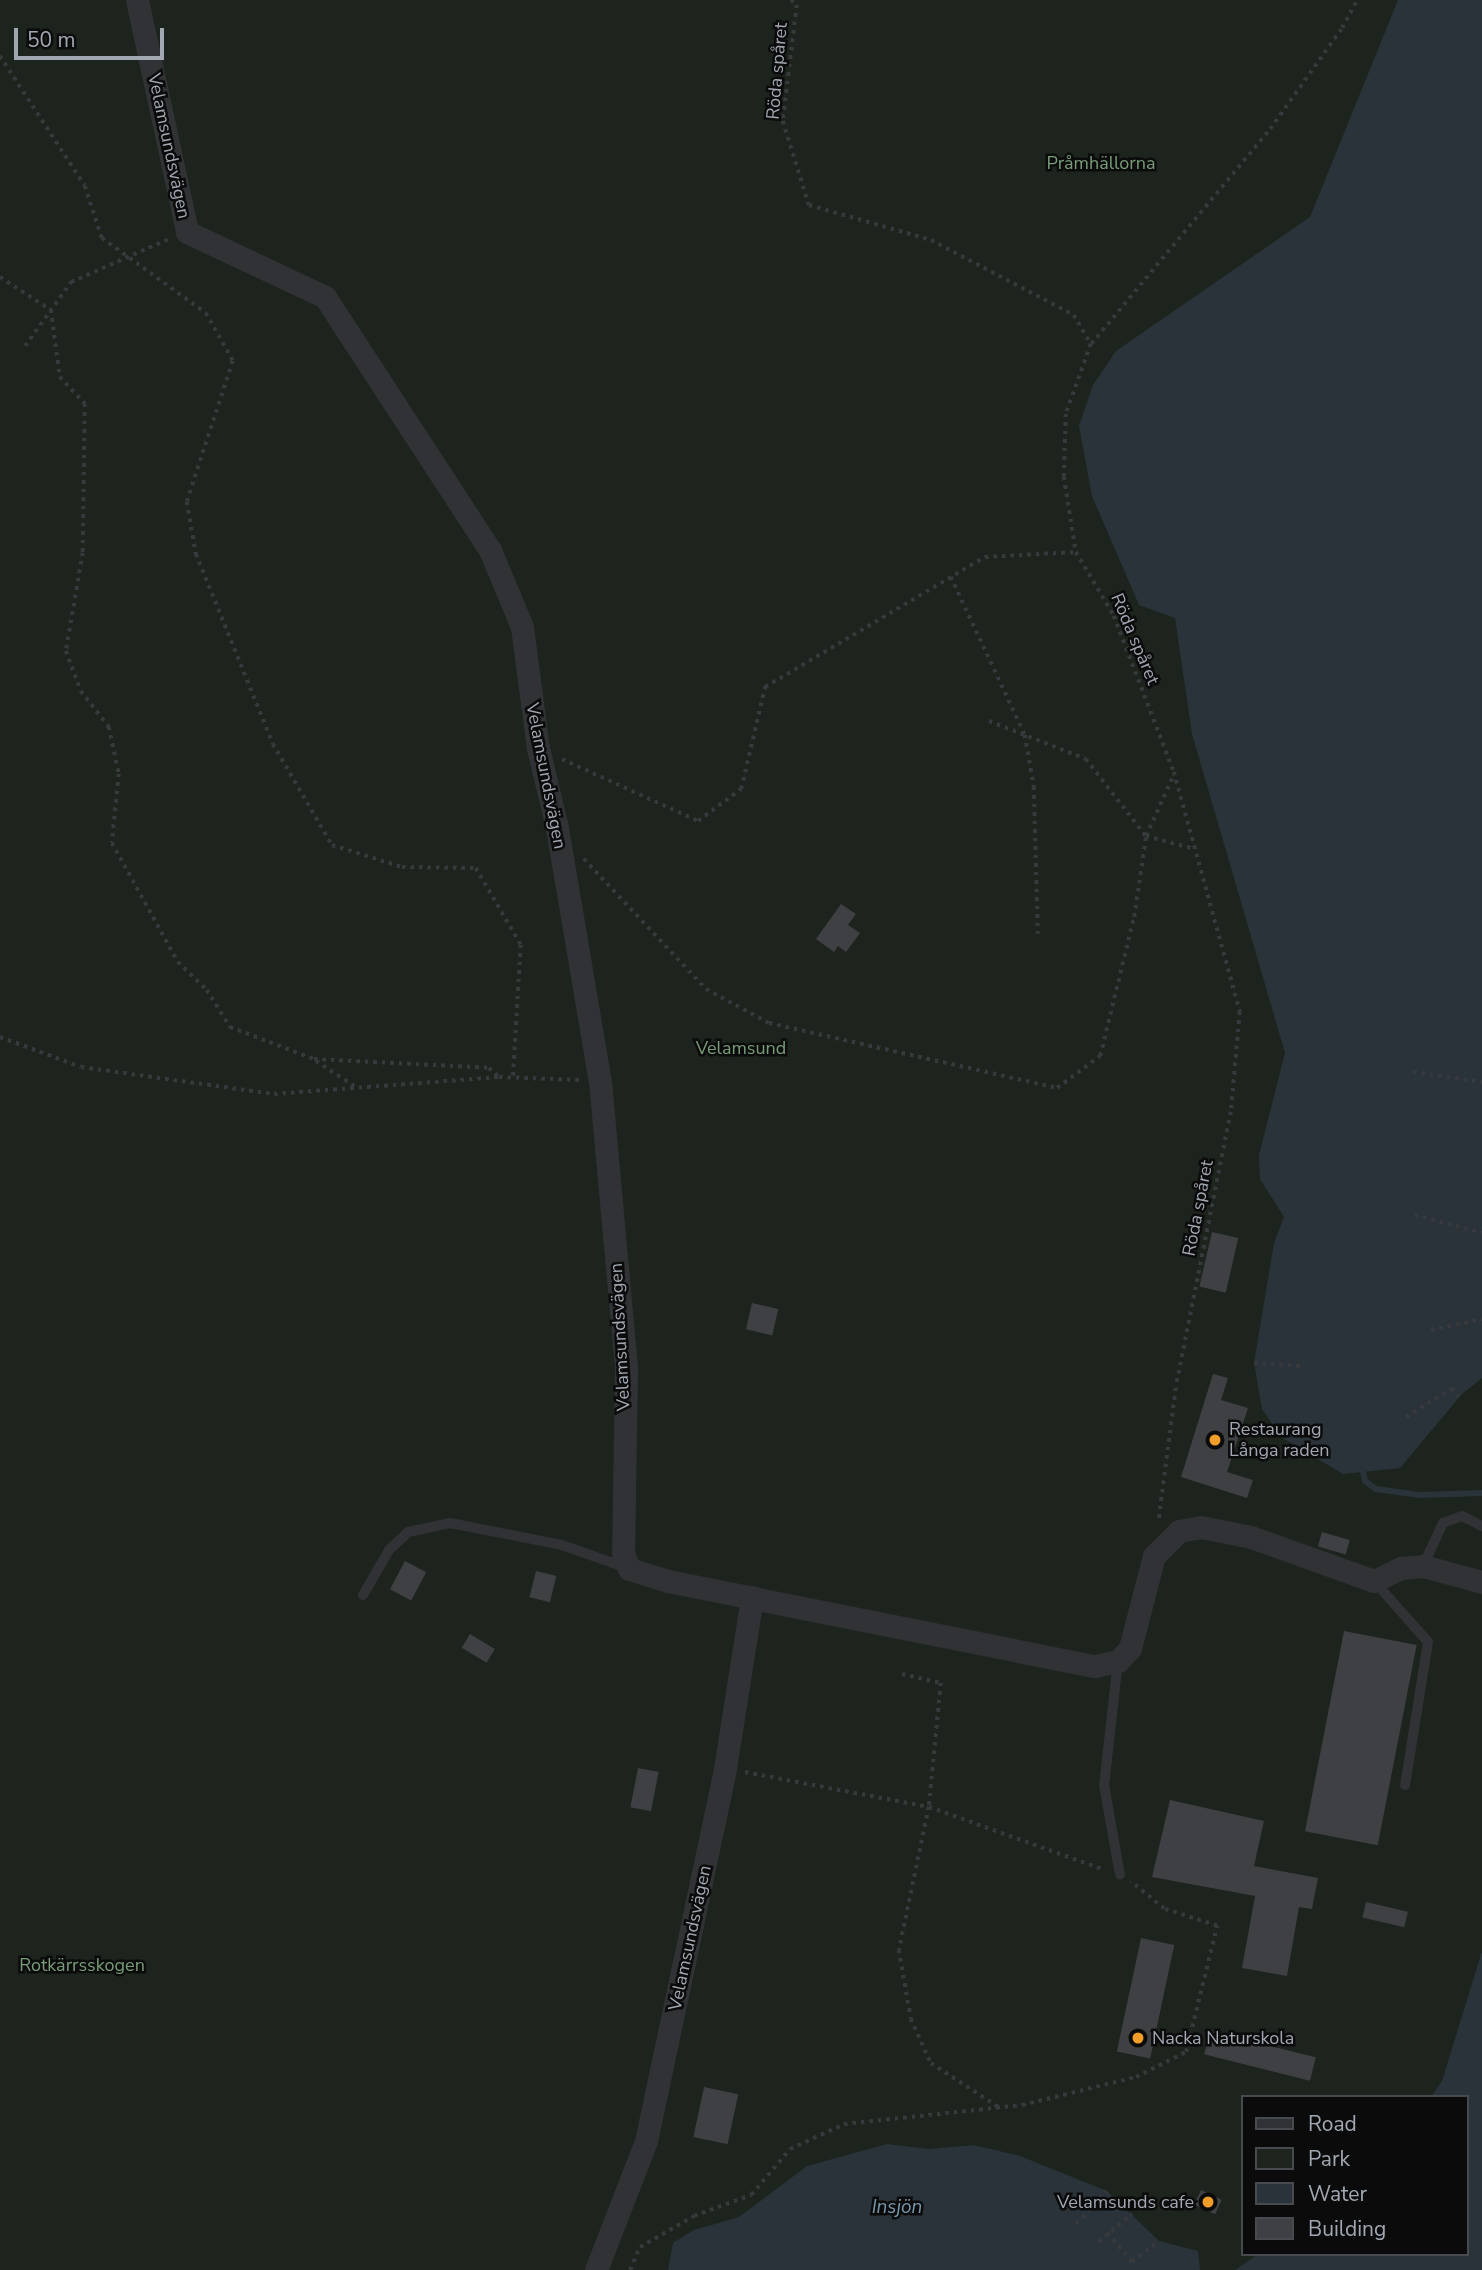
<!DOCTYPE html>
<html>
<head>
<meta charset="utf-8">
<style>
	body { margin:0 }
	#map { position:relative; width:1482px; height:2270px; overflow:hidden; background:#101011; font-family:"Nunito Sans",sans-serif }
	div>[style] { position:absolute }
	.green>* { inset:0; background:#1c241d }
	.water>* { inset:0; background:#2a3339 }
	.stream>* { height:6px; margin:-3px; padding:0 3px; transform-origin:3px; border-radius:3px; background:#2a3339 }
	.building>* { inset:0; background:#3f4044; transform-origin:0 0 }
	.path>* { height:3.5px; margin-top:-1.75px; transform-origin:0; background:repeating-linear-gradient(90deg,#37393d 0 3.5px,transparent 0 8.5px) }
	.service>* { height:10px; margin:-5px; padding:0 5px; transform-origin:5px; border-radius:5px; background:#313236 }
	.minor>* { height:23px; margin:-11.5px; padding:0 11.5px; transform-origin:11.5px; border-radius:11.5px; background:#313236 }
	.dots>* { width:19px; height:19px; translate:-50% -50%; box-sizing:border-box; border:4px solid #0b0b0c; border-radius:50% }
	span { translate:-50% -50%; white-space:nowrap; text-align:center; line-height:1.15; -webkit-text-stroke:5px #0b0b0c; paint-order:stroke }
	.street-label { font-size:18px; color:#a1a8b2 }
	.park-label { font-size:18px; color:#789d78 }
	.poi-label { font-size:18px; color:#a1a8b2 }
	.left { translate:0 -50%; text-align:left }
	.right { translate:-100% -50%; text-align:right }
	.water-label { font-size:19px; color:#7799ae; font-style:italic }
	.legend { position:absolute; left:1241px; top:2095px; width:228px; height:161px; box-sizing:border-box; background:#0b0b0c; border:2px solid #474a4e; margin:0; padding:9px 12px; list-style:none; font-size:21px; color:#a1a8b2 }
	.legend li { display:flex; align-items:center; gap:14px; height:35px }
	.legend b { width:35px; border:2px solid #474a4e }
	.scale { position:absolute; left:14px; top:28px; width:150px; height:32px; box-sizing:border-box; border:4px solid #a1a8b2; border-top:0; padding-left:9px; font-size:21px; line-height:24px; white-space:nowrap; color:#a1a8b2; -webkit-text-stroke:5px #0b0b0c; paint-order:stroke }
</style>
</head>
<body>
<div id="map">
	<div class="green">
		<i style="clip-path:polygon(evenodd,0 0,1482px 0,1482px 2270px,0 2270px,0 0,1242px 2097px,1466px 2097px,1466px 2254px,1242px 2254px,1242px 2097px)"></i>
	</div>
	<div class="water">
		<i style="clip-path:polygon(1398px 0,1482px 0,1482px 1378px,1462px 1394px,1400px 1468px,1343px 1474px,1281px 1437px,1262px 1409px,1254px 1363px,1274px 1243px,1284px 1217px,1260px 1179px,1259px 1155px,1285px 1053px,1192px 734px,1175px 618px,1139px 605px,1092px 496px,1079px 426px,1093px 385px,1116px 351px,1310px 217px)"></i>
		<i style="clip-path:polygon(1482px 1951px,1482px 2270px,1235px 2270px,1258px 2254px,1466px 2254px,1466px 2097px,1431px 2097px,1442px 2081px)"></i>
		<i style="clip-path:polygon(887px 2144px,929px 2149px,974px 2145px,1020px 2156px,1107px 2191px,1159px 2241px,1198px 2251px,1200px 2270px,668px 2270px,673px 2243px,694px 2230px,739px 2217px,807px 2166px)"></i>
	</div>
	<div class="stream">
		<i style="left:1363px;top:1472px;width:9px;rotate:77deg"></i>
		<i style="left:1365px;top:1481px;width:14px;rotate:36deg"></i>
		<i style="left:1376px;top:1489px;width:44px;rotate:7.8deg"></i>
		<i style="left:1420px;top:1495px;width:62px;rotate:-1.8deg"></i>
	</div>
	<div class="building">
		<i style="clip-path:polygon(841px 904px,856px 914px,848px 925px,860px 933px,846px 952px,838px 946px,834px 952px,816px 939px)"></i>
		<i style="left:1212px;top:1232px;width:27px;height:56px;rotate:13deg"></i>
		<i style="left:752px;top:1303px;width:27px;height:27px;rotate:13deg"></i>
		<i style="clip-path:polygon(1213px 1374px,1228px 1378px,1221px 1400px,1248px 1408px,1227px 1472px,1253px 1480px,1247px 1498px,1181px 1477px)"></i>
		<i style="left:1322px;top:1532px;width:29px;height:15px;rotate:16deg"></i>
		<i style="left:405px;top:1561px;width:24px;height:32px;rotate:28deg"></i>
		<i style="left:536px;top:1571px;width:21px;height:27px;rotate:14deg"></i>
		<i style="left:1344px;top:1631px;width:74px;height:204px;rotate:11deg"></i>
		<i style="left:470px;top:1634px;width:29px;height:16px;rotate:31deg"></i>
		<i style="left:638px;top:1768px;width:21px;height:40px;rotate:11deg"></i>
		<i style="clip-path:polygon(1170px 1800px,1264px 1821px,1254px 1866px,1318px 1878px,1312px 1909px,1299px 1907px,1287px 1976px,1242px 1968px,1255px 1896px,1152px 1877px)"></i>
		<i style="left:1366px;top:1902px;width:43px;height:16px;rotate:13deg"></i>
		<i style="left:1141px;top:1938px;width:34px;height:116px;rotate:12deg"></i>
		<i style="left:1210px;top:2031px;width:109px;height:24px;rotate:14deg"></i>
		<i style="left:704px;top:2087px;width:35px;height:51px;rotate:12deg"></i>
		<i style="left:1201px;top:2190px;width:23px;height:16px;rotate:25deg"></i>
	</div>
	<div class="path">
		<i style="left:791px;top:0;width:8px;rotate:40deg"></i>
		<i style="left:797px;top:5px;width:117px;rotate:96.9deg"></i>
		<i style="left:783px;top:121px;width:88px;rotate:72.8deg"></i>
		<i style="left:809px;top:205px;width:127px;rotate:16deg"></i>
		<i style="left:931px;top:240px;width:161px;rotate:27.7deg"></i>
		<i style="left:1074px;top:315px;width:34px;rotate:60deg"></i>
		<i style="left:1091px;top:344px;width:74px;rotate:109.7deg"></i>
		<i style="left:1066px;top:414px;width:63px;rotate:91.8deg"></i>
		<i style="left:1064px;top:477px;width:76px;rotate:80.9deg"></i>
		<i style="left:1076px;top:552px;width:74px;rotate:59.3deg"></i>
		<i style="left:1114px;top:616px;width:167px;rotate:69deg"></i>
		<i style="left:1174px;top:772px;width:249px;rotate:74.6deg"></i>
		<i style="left:1240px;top:1012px;width:100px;rotate:95.1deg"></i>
		<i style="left:1231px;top:1112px;width:281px;rotate:101.3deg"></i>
		<i style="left:1176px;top:1388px;width:132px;rotate:97.4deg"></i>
		<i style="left:0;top:56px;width:155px;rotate:56.8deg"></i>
		<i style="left:85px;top:186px;width:55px;rotate:71.9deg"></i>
		<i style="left:102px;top:238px;width:128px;rotate:35.8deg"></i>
		<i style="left:206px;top:313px;width:55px;rotate:60.6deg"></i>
		<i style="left:233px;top:361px;width:148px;rotate:108.1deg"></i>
		<i style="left:187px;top:502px;width:53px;rotate:80.2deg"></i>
		<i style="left:196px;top:554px;width:205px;rotate:67.9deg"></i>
		<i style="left:273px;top:744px;width:117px;rotate:59.7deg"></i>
		<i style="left:332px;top:845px;width:73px;rotate:17.4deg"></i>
		<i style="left:402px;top:867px;width:74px;rotate:0.8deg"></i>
		<i style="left:476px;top:868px;width:89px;rotate:59.7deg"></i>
		<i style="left:521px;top:945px;width:133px;rotate:93.4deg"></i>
		<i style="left:0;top:277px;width:61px;rotate:32.9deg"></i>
		<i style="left:51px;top:310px;width:68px;rotate:82.3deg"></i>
		<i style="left:60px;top:377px;width:37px;rotate:47deg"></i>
		<i style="left:85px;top:404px;width:149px;rotate:90.8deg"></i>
		<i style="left:83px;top:553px;width:99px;rotate:99.8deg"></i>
		<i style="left:66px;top:651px;width:43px;rotate:69.4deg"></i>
		<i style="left:81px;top:691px;width:46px;rotate:52.1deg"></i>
		<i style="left:109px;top:727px;width:48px;rotate:78deg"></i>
		<i style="left:119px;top:774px;width:69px;rotate:95.8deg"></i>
		<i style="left:112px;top:843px;width:136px;rotate:61deg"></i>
		<i style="left:178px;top:962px;width:40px;rotate:44deg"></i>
		<i style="left:207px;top:990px;width:44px;rotate:58.1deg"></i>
		<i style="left:230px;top:1027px;width:90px;rotate:20.9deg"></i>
		<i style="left:314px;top:1059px;width:175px;rotate:2.9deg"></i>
		<i style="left:489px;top:1068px;width:13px;rotate:42deg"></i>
		<i style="left:1091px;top:344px;width:280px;rotate:-50.2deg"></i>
		<i style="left:1270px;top:129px;width:124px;rotate:-54.5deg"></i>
		<i style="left:1342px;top:28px;width:32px;rotate:-62deg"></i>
		<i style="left:25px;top:346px;width:79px;rotate:-54.3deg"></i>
		<i style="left:71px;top:282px;width:107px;rotate:-23.7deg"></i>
		<i style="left:951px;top:577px;width:174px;rotate:64.9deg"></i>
		<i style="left:1025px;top:735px;width:53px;rotate:80.2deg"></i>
		<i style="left:1034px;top:787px;width:147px;rotate:88.4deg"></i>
		<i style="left:989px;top:721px;width:104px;rotate:21.4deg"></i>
		<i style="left:1086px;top:759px;width:98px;rotate:52.1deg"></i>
		<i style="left:1146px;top:836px;width:51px;rotate:14.9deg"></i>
		<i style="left:562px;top:759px;width:149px;rotate:24.5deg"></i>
		<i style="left:698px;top:821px;width:54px;rotate:-36.7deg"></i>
		<i style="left:741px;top:789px;width:105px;rotate:-76.8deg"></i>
		<i style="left:765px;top:687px;width:256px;rotate:-30.6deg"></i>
		<i style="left:985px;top:557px;width:91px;rotate:-3.1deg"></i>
		<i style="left:584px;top:859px;width:178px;rotate:46.8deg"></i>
		<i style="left:706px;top:989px;width:72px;rotate:28.4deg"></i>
		<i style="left:769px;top:1023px;width:295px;rotate:12.7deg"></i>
		<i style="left:1057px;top:1088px;width:54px;rotate:-36.7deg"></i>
		<i style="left:1100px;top:1056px;width:143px;rotate:-76.3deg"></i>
		<i style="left:1134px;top:917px;width:82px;rotate:-81.6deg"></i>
		<i style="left:1146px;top:836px;width:68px;rotate:-65.7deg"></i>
		<i style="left:0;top:1037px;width:86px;rotate:20.3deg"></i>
		<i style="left:81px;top:1067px;width:195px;rotate:8deg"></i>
		<i style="left:274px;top:1094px;width:226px;rotate:-4.3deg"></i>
		<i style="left:499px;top:1077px;width:81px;rotate:2.1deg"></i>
		<i style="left:316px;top:1061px;width:48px;rotate:33deg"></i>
		<i style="left:1413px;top:1072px;width:70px;rotate:8.2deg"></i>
		<i style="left:1415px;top:1215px;width:69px;rotate:15deg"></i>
		<i style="left:1431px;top:1330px;width:52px;rotate:-12.2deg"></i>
		<i style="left:1254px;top:1363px;width:50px;rotate:3.4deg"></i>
		<i style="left:1406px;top:1417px;width:54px;rotate:-32.2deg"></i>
		<i style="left:1452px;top:1388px;width:11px;rotate:52deg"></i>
		<i style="left:902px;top:1674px;width:40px;rotate:13deg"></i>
		<i style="left:941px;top:1683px;width:125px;rotate:95.5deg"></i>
		<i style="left:929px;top:1807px;width:146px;rotate:101.8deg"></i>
		<i style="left:899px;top:1950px;width:70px;rotate:80.1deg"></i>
		<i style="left:911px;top:2019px;width:48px;rotate:65.6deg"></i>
		<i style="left:931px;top:2063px;width:82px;rotate:33.1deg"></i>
		<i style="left:745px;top:1772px;width:187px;rotate:10.8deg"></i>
		<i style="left:929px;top:1807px;width:187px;rotate:19.7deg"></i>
		<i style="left:1076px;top:2224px;width:45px;rotate:-46.8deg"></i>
		<i style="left:1108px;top:2233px;width:38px;rotate:50deg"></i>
		<i style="left:1132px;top:2262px;width:34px;rotate:-38deg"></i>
		<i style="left:1098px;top:2242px;width:44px;rotate:-39.5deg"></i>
		<i style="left:630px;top:2270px;width:25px;rotate:-67deg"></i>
		<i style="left:640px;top:2247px;width:62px;rotate:-29.9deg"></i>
		<i style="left:694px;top:2216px;width:61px;rotate:-20.2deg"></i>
		<i style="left:751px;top:2195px;width:60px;rotate:-49.7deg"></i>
		<i style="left:790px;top:2149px;width:60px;rotate:-24.8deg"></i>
		<i style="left:844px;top:2124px;width:179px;rotate:-6.1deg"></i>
		<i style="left:1022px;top:2105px;width:117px;rotate:-13.8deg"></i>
		<i style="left:1136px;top:2077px;width:56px;rotate:-26.6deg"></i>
		<i style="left:1186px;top:2052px;width:130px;rotate:-76.2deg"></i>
		<i style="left:1217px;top:1926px;width:56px;rotate:-162.2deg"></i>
		<i style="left:1164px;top:1909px;width:43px;rotate:-140.7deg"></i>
	</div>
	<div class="service">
		<i style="left:1423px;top:1566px;width:47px;rotate:-65.1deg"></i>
		<i style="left:1443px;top:1523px;width:20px;rotate:-20deg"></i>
		<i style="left:1462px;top:1516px;width:22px;rotate:27deg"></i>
		<i style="left:1374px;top:1581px;width:81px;rotate:48.5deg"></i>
		<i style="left:1428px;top:1642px;width:145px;rotate:99.1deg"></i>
		<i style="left:363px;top:1595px;width:52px;rotate:-60deg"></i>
		<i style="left:389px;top:1550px;width:26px;rotate:-43deg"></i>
		<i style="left:408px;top:1532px;width:43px;rotate:-12.1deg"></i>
		<i style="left:450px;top:1523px;width:114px;rotate:11.1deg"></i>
		<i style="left:562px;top:1545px;width:69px;rotate:19.5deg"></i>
		<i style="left:1118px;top:1661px;width:125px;rotate:96.4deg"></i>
		<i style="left:1104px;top:1785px;width:91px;rotate:79.9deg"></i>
	</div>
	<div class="minor">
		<i style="left:137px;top:0;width:237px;rotate:77.8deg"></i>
		<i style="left:187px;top:232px;width:153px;rotate:25.2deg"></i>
		<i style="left:325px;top:297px;width:302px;rotate:56.9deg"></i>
		<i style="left:490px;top:550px;width:83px;rotate:67.4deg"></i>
		<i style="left:522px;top:627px;width:122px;rotate:82.5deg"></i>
		<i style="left:538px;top:748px;width:82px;rotate:76.6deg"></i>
		<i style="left:557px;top:828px;width:257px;rotate:80.4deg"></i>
		<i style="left:600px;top:1081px;width:289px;rotate:84.8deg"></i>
		<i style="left:626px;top:1369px;width:184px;rotate:90.9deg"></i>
		<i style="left:623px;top:1553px;width:17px;rotate:69deg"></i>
		<i style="left:629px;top:1569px;width:41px;rotate:17.1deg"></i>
		<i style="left:668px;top:1581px;width:435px;rotate:11.3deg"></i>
		<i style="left:1095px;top:1666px;width:24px;rotate:-12deg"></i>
		<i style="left:1118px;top:1661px;width:18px;rotate:-47deg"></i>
		<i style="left:1130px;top:1648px;width:95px;rotate:-75.4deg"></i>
		<i style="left:1154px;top:1556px;width:35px;rotate:-45deg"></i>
		<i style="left:1179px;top:1531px;width:22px;rotate:-10deg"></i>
		<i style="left:1201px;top:1527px;width:51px;rotate:11.3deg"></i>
		<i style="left:1251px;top:1537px;width:131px;rotate:19.7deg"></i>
		<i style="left:1374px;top:1581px;width:30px;rotate:-26deg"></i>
		<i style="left:1401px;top:1568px;width:22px;rotate:-5deg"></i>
		<i style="left:1423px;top:1566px;width:61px;rotate:15.2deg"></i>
		<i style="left:596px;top:2270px;width:138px;rotate:-68.8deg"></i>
		<i style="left:646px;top:2141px;width:381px;rotate:-78deg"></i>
		<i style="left:725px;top:1768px;width:173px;rotate:-81deg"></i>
	</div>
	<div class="dots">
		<i style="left:1215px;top:1440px;background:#f09d29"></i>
		<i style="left:1138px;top:2038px;background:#f09d29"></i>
		<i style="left:1208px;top:2202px;background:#f09d29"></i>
	</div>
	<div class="street-label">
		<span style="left:777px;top:71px;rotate:-85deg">Röda spåret</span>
		<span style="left:169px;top:146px;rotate:78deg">Velamsundsvägen</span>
		<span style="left:1135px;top:639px;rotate:67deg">Röda spåret</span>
		<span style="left:546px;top:776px;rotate:79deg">Velamsundsvägen</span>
		<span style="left:1198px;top:1208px;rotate:-79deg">Röda spåret</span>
		<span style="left:620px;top:1337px;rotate:-93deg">Velamsundsvägen</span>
		<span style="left:690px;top:1938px;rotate:-78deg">Velamsundsvägen</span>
	</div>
	<div class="park-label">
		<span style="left:1101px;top:163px">Pråmhällorna</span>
		<span style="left:741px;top:1048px">Velamsund</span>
		<span style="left:82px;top:1965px">Rotkärrsskogen</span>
	</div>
	<div class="poi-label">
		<span class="left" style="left:1229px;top:1440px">Restaurang<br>Långa raden</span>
		<span class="left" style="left:1152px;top:2038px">Nacka Naturskola</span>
		<span class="right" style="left:1194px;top:2202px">Velamsunds cafe</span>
	</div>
	<div class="water-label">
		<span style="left:897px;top:2208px">Insjön</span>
	</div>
	<ul class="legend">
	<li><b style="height:9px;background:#313236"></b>Road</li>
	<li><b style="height:19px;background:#1c241d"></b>Park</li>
	<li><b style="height:19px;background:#2a3339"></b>Water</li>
	<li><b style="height:19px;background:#3f4044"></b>Building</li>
	</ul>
	<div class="scale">50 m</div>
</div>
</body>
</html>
